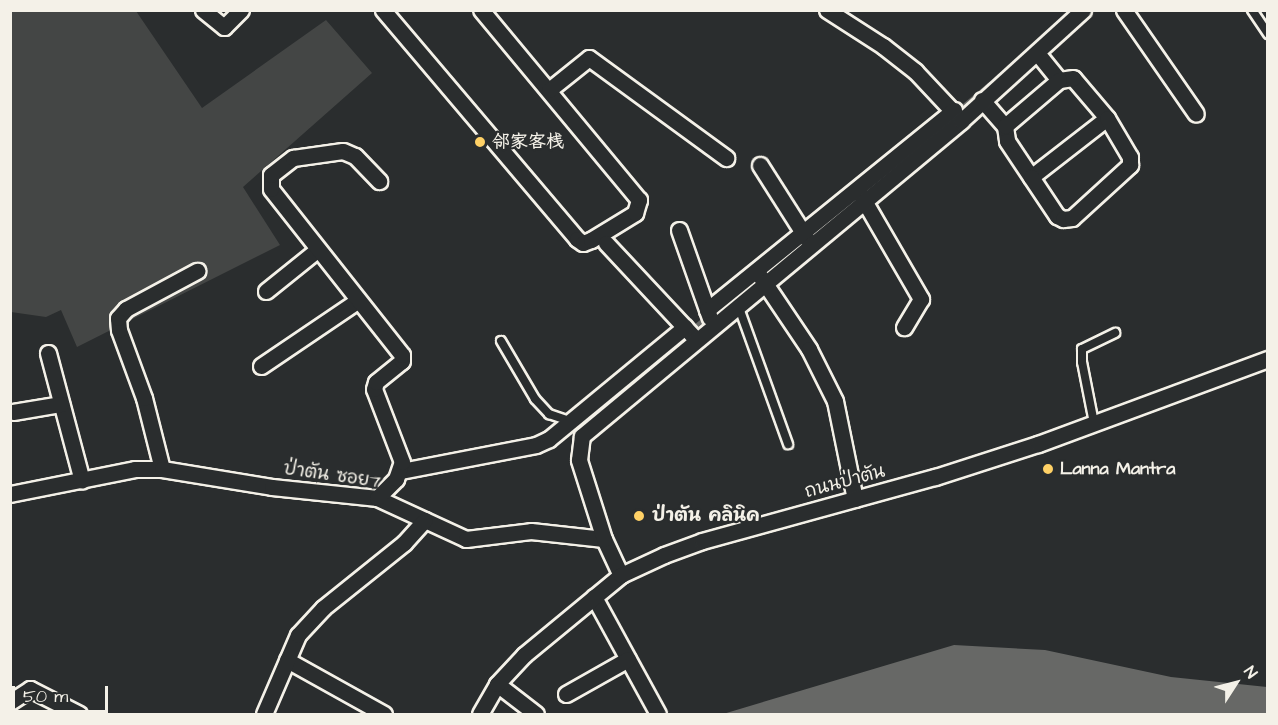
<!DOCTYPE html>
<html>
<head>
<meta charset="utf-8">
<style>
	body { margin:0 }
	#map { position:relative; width:1278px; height:725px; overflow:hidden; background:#2a2d2e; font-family:"Architects Daughter","LXGW WenKai TC","Playpen Sans Thai",sans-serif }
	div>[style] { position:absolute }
	.green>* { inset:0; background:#444645 }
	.water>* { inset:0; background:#676866 }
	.stream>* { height:4px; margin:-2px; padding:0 2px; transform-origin:2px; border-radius:2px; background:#676866 }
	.roads { filter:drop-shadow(2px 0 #f4f1e8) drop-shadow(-2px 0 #f4f1e8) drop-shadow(0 2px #f4f1e8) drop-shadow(0 -2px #f4f1e8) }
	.service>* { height:8px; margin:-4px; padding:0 4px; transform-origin:4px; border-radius:4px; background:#2a2d2e }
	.minor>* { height:15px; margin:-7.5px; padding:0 7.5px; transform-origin:7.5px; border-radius:7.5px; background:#2a2d2e }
	.dots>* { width:16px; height:16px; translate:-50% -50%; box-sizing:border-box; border:3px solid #2a2d2e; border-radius:50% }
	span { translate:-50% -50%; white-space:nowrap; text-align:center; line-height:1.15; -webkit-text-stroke:4.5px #2a2d2e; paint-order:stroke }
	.poi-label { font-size:18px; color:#f4f1e8; font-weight:700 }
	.left { translate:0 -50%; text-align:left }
	.street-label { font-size:18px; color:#f4f1e8 }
	.frame { position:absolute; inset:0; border:12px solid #f4f1e8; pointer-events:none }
	.north { position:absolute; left:1206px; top:653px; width:60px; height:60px; -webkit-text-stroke:4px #2a2d2e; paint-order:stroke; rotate:54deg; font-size:16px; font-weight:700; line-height:24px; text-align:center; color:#f4f1e8 }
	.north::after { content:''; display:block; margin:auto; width:21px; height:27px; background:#f4f1e8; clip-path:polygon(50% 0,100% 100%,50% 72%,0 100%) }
	.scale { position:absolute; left:12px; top:686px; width:96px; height:27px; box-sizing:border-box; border:3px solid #f4f1e8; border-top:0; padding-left:8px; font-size:18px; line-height:21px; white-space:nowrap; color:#f4f1e8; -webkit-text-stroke:4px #2a2d2e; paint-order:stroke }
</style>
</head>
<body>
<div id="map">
	<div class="green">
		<i style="clip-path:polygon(11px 11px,136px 11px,202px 108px,326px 20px,372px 73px,243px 187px,280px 245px,77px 347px,61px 310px,46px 317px,11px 312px)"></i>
	</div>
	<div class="water">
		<i style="clip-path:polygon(954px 645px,1045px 650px,1171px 677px,1267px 687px,1267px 714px,723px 714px)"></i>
	</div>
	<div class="stream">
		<i style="left:959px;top:110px;width:40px;rotate:-40deg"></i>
		<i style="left:692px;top:329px;width:16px;rotate:-38deg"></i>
		<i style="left:566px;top:436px;width:35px;rotate:-41deg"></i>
	</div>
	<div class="roads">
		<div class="service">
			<i style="left:1252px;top:10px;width:29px;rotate:56deg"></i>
			<i style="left:738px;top:305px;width:148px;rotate:70.2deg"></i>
			<i style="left:501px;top:341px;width:67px;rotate:59.6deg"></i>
			<i style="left:535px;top:399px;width:21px;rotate:47deg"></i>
			<i style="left:549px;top:414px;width:21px;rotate:19deg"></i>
			<i style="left:1094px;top:423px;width:62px;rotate:-101.1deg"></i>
			<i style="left:1082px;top:362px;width:13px;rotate:-90deg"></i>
			<i style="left:1082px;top:349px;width:37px;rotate:-26deg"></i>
		</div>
		<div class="minor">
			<i style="left:203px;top:10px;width:27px;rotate:39deg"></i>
			<i style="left:224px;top:27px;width:24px;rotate:-45deg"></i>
			<i style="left:383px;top:10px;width:300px;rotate:49.7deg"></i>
			<i style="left:577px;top:239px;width:7px;rotate:34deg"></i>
			<i style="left:583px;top:243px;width:9px;rotate:-21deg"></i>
			<i style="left:591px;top:240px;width:52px;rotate:-31.5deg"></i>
			<i style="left:635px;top:213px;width:14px;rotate:-73deg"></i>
			<i style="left:639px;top:200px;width:247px;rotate:-129.7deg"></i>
			<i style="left:827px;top:10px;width:67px;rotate:32.7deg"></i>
			<i style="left:883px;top:46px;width:41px;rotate:38deg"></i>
			<i style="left:915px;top:71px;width:64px;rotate:46.9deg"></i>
			<i style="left:1124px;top:10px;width:126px;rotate:55.3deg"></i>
			<i style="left:549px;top:90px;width:51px;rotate:-38.7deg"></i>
			<i style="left:589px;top:58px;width:170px;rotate:36.1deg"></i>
			<i style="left:982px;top:100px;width:35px;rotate:49deg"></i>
			<i style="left:1005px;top:126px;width:15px;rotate:82deg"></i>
			<i style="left:1007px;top:141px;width:43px;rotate:56.3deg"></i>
			<i style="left:1031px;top:177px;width:96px;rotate:-37.8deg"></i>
			<i style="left:1107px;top:118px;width:52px;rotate:-130.4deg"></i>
			<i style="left:1073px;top:78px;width:14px;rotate:172deg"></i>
			<i style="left:1059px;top:80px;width:28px;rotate:-129deg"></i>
			<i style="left:1005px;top:126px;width:71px;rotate:-40.4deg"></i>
			<i style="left:760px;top:165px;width:88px;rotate:57.6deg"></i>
			<i style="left:1031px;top:177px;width:47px;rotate:56.3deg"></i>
			<i style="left:1057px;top:216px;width:7px;rotate:27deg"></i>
			<i style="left:1063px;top:219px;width:9px;rotate:-6deg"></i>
			<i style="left:1072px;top:218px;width:79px;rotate:-42.4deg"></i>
			<i style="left:1130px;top:165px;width:8px;rotate:-90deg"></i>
			<i style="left:1130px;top:157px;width:45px;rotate:-120.5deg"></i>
			<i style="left:859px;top:192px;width:124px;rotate:59.9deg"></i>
			<i style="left:921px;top:299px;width:33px;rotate:121deg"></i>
			<i style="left:679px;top:230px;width:93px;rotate:70.6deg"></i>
			<i style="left:606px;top:243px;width:126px;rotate:46.9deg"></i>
			<i style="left:760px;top:276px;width:88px;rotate:56.1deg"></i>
			<i style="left:809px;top:349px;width:58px;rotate:63.4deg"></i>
			<i style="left:835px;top:401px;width:100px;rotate:78.5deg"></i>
			<i style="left:266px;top:291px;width:65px;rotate:-38.8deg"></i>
			<i style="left:707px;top:310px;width:318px;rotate:-39deg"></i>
			<i style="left:48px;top:353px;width:132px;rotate:75.1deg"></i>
			<i style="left:261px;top:366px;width:116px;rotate:-34.1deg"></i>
			<i style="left:13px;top:412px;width:49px;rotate:-9.5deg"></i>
			<i style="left:162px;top:469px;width:73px;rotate:-104.2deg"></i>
			<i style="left:144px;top:398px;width:72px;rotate:-110.2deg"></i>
			<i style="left:119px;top:330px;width:12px;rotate:-95deg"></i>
			<i style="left:118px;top:318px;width:12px;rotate:-48deg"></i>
			<i style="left:126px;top:309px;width:81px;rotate:-28.2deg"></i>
			<i style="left:401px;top:471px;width:137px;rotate:-10.9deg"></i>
			<i style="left:536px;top:445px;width:14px;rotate:-25deg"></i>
			<i style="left:549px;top:439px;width:176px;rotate:-39.5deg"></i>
			<i style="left:10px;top:494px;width:127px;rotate:-11.3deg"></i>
			<i style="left:135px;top:469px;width:27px"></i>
			<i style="left:162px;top:469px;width:111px;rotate:9.3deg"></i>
			<i style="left:272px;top:487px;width:106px;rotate:6deg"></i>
			<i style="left:377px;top:498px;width:98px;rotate:24.7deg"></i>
			<i style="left:466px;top:539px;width:65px;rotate:-7deg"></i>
			<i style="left:531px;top:531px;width:73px;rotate:6.3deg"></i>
			<i style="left:604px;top:539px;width:40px;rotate:65deg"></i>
			<i style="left:377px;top:498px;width:27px;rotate:-45deg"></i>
			<i style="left:396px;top:479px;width:18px;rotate:-71deg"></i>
			<i style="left:402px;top:462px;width:78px;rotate:-111deg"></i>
			<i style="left:374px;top:389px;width:7px;rotate:-74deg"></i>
			<i style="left:376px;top:382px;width:33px;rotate:-39deg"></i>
			<i style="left:402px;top:361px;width:6px;rotate:-90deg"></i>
			<i style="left:402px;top:355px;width:211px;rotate:-128.3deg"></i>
			<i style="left:271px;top:189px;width:14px;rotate:-90deg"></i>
			<i style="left:271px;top:175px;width:28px;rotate:-38deg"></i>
			<i style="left:293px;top:158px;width:50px;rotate:-8deg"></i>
			<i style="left:343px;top:151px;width:13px;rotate:23deg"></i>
			<i style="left:355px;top:156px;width:35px;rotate:46deg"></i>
			<i style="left:604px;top:539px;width:83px;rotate:-107.6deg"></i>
			<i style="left:579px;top:460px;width:24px;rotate:-83deg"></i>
			<i style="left:582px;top:436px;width:493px;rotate:-39.7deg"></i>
			<i style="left:961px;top:121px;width:165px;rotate:-42.3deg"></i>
			<i style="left:594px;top:597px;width:133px;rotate:61.3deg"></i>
			<i style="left:287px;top:660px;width:111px;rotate:29.1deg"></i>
			<i style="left:497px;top:684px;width:49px;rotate:37.6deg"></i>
			<i style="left:566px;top:694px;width:71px;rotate:-29.4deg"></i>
			<i style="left:10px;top:702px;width:24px;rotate:-33deg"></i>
			<i style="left:30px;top:689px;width:55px;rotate:27deg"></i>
			<i style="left:264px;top:714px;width:86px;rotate:-66.7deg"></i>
			<i style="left:298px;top:635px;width:37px;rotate:-47deg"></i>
			<i style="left:323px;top:608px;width:104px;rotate:-38.7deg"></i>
			<i style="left:404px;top:543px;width:31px;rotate:-48deg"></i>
			<i style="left:480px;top:714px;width:34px;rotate:-60deg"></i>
			<i style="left:497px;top:684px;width:40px;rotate:-47deg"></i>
			<i style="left:524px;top:655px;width:126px;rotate:-39.5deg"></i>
			<i style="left:621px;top:575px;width:47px;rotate:-24.9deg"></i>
			<i style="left:664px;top:555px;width:40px;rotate:-20.2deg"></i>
			<i style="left:702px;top:541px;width:242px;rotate:-15.4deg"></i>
			<i style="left:935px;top:477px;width:108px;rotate:-17.8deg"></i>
			<i style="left:1038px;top:444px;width:245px;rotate:-20.3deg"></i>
		</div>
	</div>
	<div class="dots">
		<i style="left:480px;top:142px;background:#ffd166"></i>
		<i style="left:1048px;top:469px;background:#ffd166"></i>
		<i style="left:639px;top:516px;background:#ffd166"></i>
	</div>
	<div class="poi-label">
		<span class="left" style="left:492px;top:142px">邻家客栈</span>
		<span class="left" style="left:1060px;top:469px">Lanna Mantra</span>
		<span class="left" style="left:652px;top:516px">ป่าตัน คลินิค</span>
	</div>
	<div class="street-label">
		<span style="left:332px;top:476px;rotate:8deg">ป่าตัน ซอย7</span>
		<span style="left:845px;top:482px;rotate:-15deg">ถนนป่าตัน</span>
	</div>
	<div class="frame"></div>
	<div class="north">N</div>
	<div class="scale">50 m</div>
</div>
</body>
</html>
